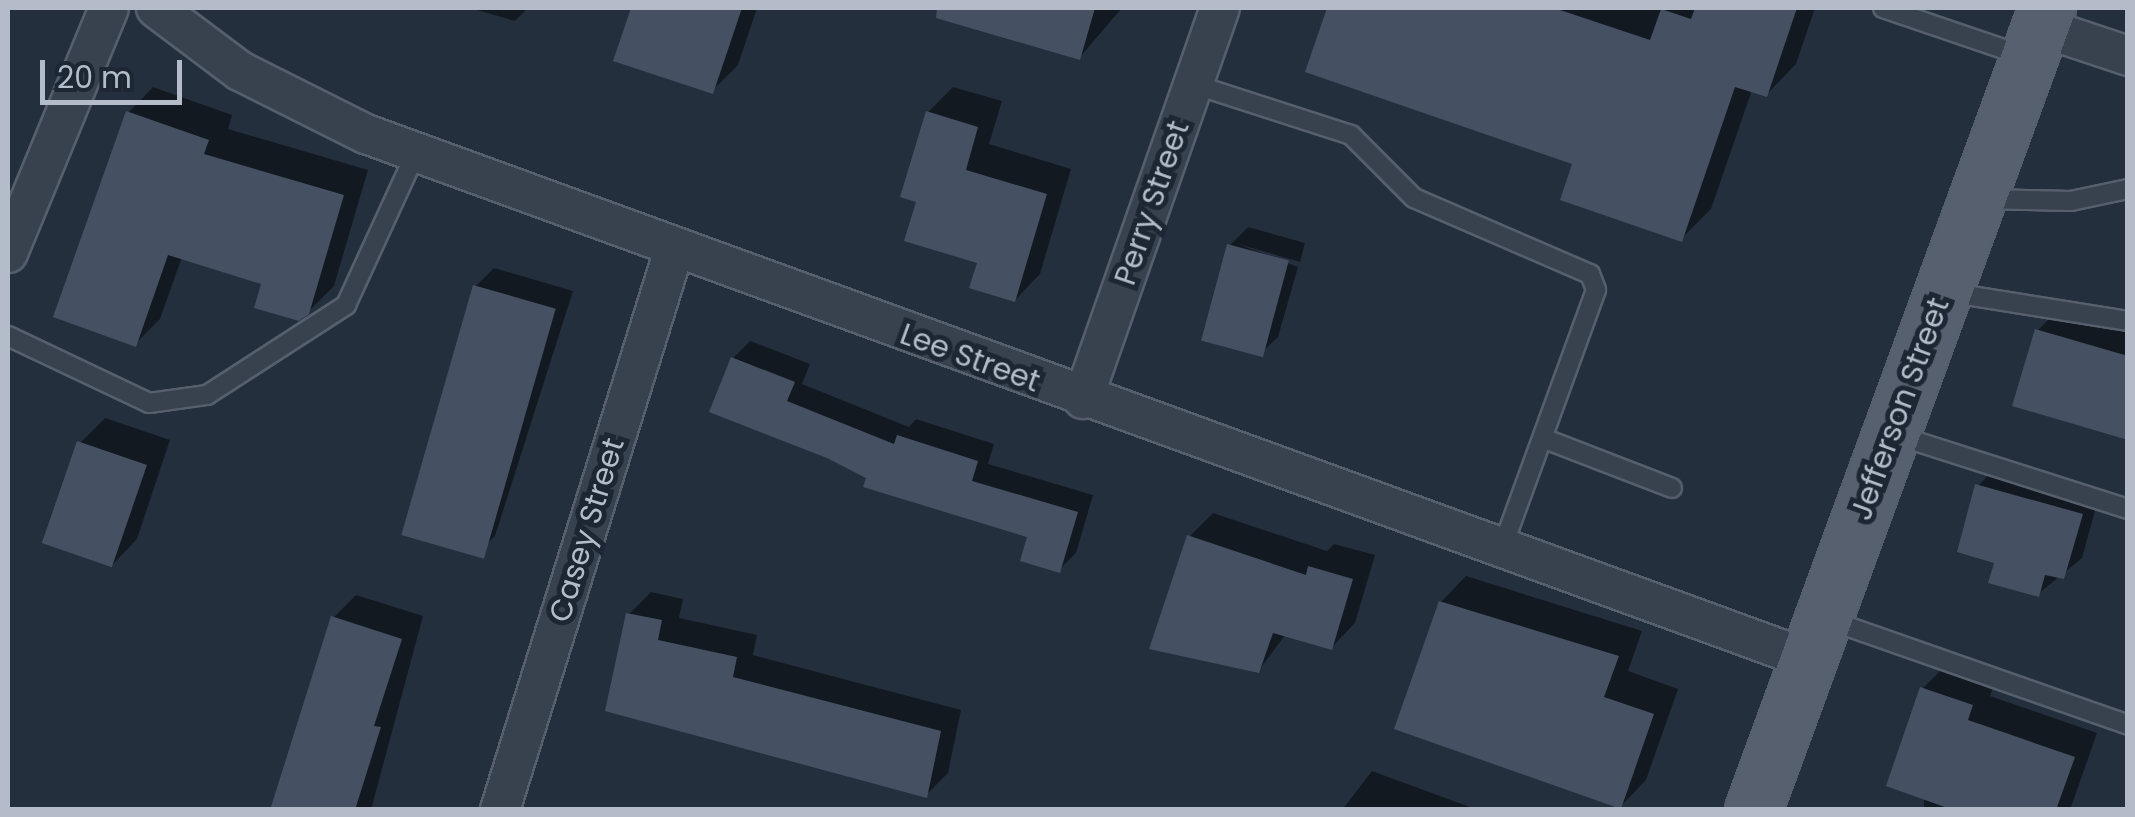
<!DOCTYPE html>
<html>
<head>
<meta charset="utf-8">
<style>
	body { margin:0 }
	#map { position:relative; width:2135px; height:817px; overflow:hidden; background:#242f3e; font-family:Poppins,sans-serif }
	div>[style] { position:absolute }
	.shadow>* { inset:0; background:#0007 }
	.building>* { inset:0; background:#455162; transform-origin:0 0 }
	.roads { filter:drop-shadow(2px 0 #565f6c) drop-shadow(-2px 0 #565f6c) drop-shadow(0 2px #565f6c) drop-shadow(0 -2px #565f6c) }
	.lane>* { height:18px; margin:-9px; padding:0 9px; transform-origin:9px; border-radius:9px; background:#38414e }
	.street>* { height:38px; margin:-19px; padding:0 19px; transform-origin:19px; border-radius:19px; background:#38414e }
	.primary>* { height:55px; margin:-27.5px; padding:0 27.5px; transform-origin:27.5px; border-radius:27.5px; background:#56606e }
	span { translate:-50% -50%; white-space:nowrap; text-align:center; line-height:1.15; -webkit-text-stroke:10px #1d2633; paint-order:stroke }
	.street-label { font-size:30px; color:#b4bcc9 }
	.frame { position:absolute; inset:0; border:10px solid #b4bcc9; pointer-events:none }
	.scale { position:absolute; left:40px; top:60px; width:142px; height:45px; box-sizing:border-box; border:5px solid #b4bcc9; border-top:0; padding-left:12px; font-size:30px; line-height:35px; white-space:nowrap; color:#b4bcc9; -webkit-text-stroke:8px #1d2633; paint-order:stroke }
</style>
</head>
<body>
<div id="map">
	<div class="shadow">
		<i style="clip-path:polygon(470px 8px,528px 8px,515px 21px)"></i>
		<i style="clip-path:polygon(633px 8px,757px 8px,738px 65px,712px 91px,616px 59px)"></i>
		<i style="clip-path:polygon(1006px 8px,1122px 8px,1080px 57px,999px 34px)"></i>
		<i style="clip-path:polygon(1329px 8px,1815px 8px,1796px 64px,1766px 95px,1752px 90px,1711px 209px,1681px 239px,1575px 162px,1308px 71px)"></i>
		<i style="clip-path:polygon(153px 87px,232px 115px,228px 129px,368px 170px,334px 286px,308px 312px,264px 283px,182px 257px,160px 319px,135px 344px,128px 113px)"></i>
		<i style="clip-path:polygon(953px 87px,1002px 101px,989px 144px,1071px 169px,1040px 274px,1015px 300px,919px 200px,928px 112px)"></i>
		<i style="clip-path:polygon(1248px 227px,1305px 243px,1300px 262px,1238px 244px,1298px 267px,1278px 337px,1259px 355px,1230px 245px)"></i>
		<i style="clip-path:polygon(494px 268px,573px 291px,495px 536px,477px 554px,475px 287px)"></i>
		<i style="clip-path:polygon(2063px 305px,2128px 324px,2128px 437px,2038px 330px)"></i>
		<i style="clip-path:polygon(750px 341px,810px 364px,802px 384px,909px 427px,916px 419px,994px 444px,988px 464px,1093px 495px,1076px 553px,1059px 570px,1030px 536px,869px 477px,733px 358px)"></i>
		<i style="clip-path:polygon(105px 418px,170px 440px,137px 539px,112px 565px,80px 443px)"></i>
		<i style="clip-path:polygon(1996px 467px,2099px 496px,2082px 558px,2038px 594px,1997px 561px,1978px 486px)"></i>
		<i style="clip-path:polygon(1213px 513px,1327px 551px,1334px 544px,1375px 555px,1355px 623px,1332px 647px,1286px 634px,1259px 670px,1189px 537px)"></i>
		<i style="clip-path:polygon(1466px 576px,1642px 631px,1628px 671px,1678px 689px,1646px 780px,1621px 806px,1441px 602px)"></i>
		<i style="clip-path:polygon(651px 592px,683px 599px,679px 618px,757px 635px,753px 655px,961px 710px,948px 773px,926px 795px,608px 710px,629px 614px)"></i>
		<i style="clip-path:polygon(356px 595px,423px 616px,371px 810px,299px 810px,333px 618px)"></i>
		<i style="clip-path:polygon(1946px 665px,1995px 682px,1990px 696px,2097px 733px,2070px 810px,1924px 810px,1922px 689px)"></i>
		<i style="clip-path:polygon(1372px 771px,1478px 810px,1342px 810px)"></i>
	</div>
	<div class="building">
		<i style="clip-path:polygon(631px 8px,742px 8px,713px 94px,613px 61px)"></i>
		<i style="clip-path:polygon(937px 8px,1095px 8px,1080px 60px,936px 18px)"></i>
		<i style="clip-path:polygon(1327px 8px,1554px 8px,1650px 40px,1661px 9px,1691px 19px,1695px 8px,1797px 8px,1767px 97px,1735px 87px,1682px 242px,1560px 200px,1572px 164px,1305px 72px)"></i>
		<i style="clip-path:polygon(126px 111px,209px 140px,204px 154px,344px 195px,309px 314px,299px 321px,254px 308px,261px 284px,168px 255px,136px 347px,53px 317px)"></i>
		<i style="clip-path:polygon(926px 111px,978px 127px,966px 170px,1047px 194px,1015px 302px,969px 288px,977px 263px,904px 241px,916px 202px,900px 197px)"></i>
		<i style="left:1227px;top:244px;width:64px;height:100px;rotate:15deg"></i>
		<i style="left:473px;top:285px;width:86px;height:260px;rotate:16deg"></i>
		<i style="clip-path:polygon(2035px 329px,2128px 356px,2128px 440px,2012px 406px)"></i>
		<i style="clip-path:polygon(731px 357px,795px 382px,787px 401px,894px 444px,897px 435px,978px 461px,972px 481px,1078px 512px,1060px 573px,1020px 561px,1027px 537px,863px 487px,866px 478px,827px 458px,709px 412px)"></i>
		<i style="left:77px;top:441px;width:74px;height:108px;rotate:19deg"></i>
		<i style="clip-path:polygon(1975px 484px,2083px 514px,2064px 579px,2045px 575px,2039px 597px,1988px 583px,1994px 563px,1957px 552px)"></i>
		<i style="clip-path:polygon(1187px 535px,1306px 575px,1308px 566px,1353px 579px,1332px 650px,1273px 633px,1259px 673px,1149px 649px)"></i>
		<i style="clip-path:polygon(1439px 601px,1619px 656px,1604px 697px,1654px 714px,1621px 809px,1394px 729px)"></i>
		<i style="clip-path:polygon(626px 613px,662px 620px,658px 640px,737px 657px,733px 677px,941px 731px,927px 798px,605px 711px)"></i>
		<i style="clip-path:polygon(331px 616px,402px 639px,374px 726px,381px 727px,355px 810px,270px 810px)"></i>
		<i style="clip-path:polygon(1920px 687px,1973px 705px,1968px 720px,2075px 757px,2056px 810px,1953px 810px,1886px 786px)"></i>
	</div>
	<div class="roads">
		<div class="lane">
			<i style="left:1883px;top:8px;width:149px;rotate:18.8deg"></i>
			<i style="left:1193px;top:84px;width:166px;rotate:17.9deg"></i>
			<i style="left:1351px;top:135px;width:89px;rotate:45deg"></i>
			<i style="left:1414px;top:198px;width:192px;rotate:23.4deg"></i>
			<i style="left:1590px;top:274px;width:17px;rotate:69deg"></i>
			<i style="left:1596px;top:290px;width:271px;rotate:110deg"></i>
			<i style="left:1983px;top:199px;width:88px;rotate:1.3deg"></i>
			<i style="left:2071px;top:201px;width:58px;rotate:-11.9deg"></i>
			<i style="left:1947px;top:292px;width:183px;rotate:9.1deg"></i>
			<i style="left:8px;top:336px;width:156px;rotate:25.4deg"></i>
			<i style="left:149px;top:403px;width:59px;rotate:-7.9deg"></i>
			<i style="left:207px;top:395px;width:166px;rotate:-32.9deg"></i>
			<i style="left:346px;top:305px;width:167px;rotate:-65.3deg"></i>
			<i style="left:1896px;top:435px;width:244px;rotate:17.7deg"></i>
			<i style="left:1545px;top:439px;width:136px;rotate:21.1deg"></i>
			<i style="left:1829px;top:620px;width:317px;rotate:19.3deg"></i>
		</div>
		<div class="street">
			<i style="left:156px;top:8px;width:105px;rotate:36.9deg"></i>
			<i style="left:240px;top:71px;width:141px;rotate:26.6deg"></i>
			<i style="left:366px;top:134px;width:1535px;rotate:20.01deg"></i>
			<i style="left:2041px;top:27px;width:92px;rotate:18.4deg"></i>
			<i style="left:8px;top:253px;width:265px;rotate:-67.6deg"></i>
			<i style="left:1083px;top:399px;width:414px;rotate:-70.7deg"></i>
			<i style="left:500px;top:810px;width:586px;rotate:-72.74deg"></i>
		</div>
		<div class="primary">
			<i style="left:1753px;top:810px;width:854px;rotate:-69.87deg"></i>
		</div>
	</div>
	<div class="street-label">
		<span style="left:1152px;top:203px;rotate:-71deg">Perry Street</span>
		<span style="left:970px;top:358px;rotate:20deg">Lee Street</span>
		<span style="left:1900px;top:409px;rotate:-70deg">Jefferson Street</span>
		<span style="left:587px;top:530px;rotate:-73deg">Casey Street</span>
	</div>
	<div class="frame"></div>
	<div class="scale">20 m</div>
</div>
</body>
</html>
